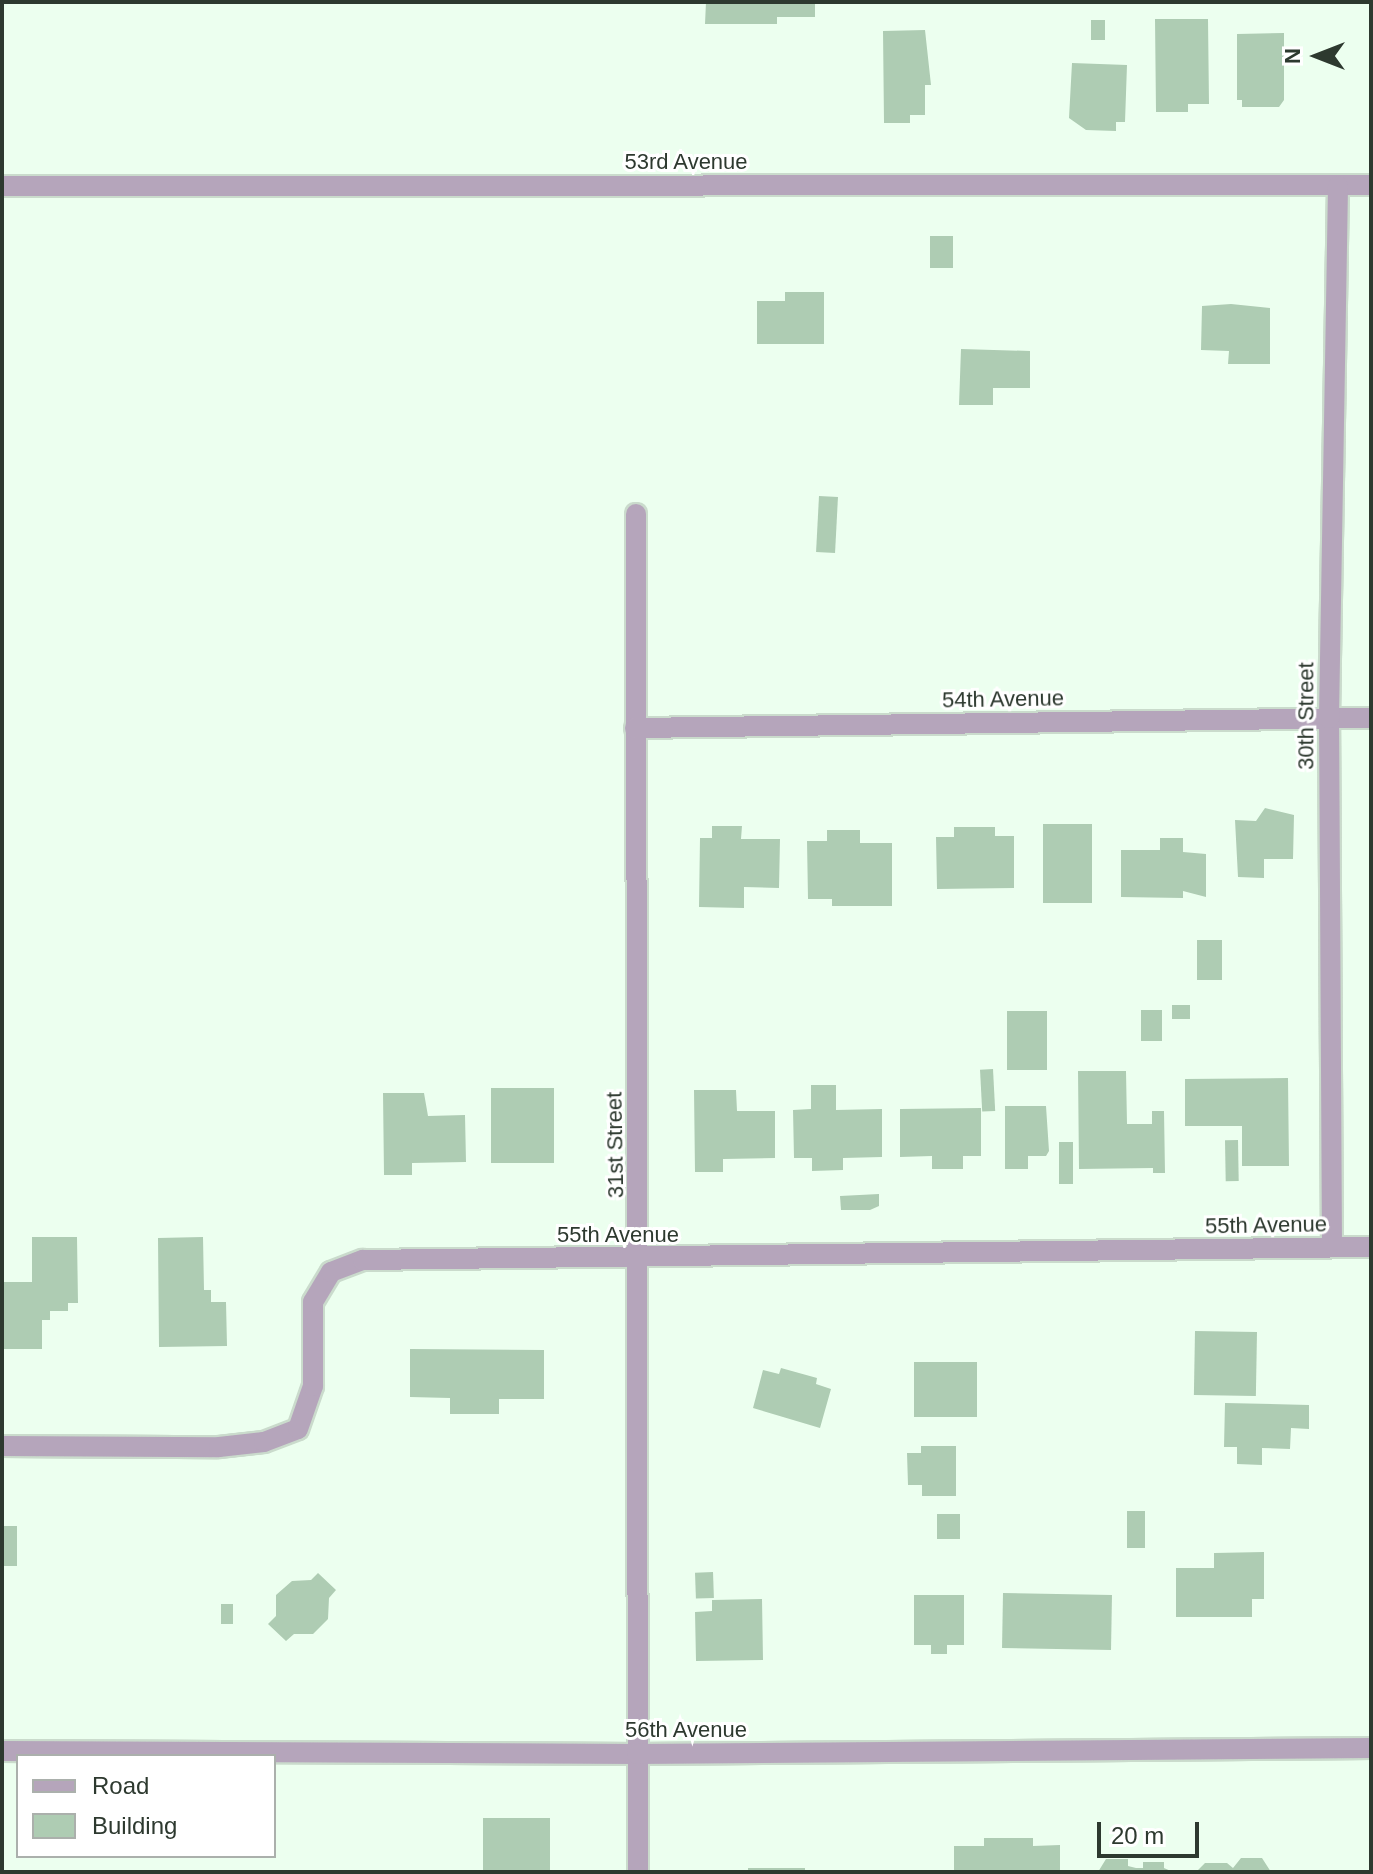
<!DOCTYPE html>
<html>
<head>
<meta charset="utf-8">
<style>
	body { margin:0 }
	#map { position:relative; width:1373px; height:1874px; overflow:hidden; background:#ecffef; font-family:Helvetica,sans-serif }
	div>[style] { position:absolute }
	.building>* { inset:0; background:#aeccb3; transform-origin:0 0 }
	.roads { filter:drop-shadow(2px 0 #cadbcc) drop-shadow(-2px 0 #cadbcc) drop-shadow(0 2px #cadbcc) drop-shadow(0 -2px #cadbcc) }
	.street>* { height:20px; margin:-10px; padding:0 10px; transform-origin:10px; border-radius:10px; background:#b5a5bb }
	span { translate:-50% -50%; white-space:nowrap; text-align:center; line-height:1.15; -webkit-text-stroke:6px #fff; paint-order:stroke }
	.street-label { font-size:22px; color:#2d392f }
	.frame { position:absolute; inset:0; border:4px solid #2d392f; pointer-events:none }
	.legend { position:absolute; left:16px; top:1754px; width:260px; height:104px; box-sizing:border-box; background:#fff; border:2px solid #abb0ac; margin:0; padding:10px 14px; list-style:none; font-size:24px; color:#2d392f }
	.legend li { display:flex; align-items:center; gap:16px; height:40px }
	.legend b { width:40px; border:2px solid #abb0ac }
	.north { position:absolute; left:1277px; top:16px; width:80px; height:80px; -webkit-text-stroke:6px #fff; paint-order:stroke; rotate:270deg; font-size:22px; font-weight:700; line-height:32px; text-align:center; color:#2d392f }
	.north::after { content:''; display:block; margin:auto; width:28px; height:36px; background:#2d392f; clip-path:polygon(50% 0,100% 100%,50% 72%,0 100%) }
	.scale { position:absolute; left:1097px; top:1822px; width:102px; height:36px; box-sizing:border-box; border:4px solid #2d392f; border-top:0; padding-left:10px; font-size:24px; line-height:28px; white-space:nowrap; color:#2d392f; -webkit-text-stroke:6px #fff; paint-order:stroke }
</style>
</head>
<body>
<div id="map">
	<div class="building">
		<i style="clip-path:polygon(706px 2px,815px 2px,815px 17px,777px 17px,777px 24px,705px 24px)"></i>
		<i style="clip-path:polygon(1155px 19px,1208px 19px,1209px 104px,1188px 104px,1188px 112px,1156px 112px)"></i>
		<i style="left:1091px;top:20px;width:14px;height:20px"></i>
		<i style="clip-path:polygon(925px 30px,931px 85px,925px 85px,925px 115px,910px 115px,910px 123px,884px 123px,883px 31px)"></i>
		<i style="clip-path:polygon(1284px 33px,1284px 100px,1279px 107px,1242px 107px,1242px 100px,1237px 100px,1237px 34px)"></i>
		<i style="clip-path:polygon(1072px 63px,1127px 65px,1125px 122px,1116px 122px,1116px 131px,1086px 130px,1069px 118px)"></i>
		<i style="left:930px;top:236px;width:23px;height:32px"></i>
		<i style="clip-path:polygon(785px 292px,824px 292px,824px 344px,757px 344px,757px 301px,785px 301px)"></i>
		<i style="clip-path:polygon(1231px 304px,1270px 308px,1270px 364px,1228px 364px,1229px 351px,1201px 350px,1202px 306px)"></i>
		<i style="clip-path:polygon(961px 349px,1030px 351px,1030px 388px,993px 388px,993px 405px,959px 405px)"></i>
		<i style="left:819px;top:496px;width:19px;height:56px;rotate:3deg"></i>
		<i style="clip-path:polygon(1265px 808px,1294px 815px,1293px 859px,1264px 859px,1264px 878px,1238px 877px,1235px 820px,1256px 821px)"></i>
		<i style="left:1043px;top:824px;width:49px;height:79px"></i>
		<i style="clip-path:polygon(712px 826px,742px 826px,741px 839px,780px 839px,779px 888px,744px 887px,744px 908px,699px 907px,700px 838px,712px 838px)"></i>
		<i style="clip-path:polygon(954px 827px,995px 827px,995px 836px,1014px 836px,1014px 888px,937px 889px,936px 837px,954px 837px)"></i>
		<i style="clip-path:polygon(827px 830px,860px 830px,860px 843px,892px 843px,892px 906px,832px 906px,832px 899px,808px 899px,807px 841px,827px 841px)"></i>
		<i style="clip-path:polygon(1160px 838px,1183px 838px,1183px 852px,1206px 854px,1206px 897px,1183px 891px,1183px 898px,1121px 897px,1121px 850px,1160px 850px)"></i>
		<i style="left:1197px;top:940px;width:25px;height:40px"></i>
		<i style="left:1172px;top:1005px;width:18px;height:14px"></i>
		<i style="left:1141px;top:1010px;width:21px;height:31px"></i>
		<i style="left:1047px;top:1011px;width:59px;height:40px;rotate:90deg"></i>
		<i style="left:993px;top:1069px;width:42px;height:13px;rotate:87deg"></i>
		<i style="clip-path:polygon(1078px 1071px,1126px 1071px,1127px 1124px,1152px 1124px,1152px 1111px,1164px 1111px,1165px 1173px,1153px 1173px,1153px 1168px,1079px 1169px)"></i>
		<i style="clip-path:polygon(1288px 1078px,1289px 1166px,1242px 1166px,1242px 1126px,1185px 1126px,1185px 1079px)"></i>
		<i style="clip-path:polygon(811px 1085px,836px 1085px,836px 1110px,882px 1109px,882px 1157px,843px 1158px,843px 1170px,812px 1171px,812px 1158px,794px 1158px,793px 1110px,811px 1109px)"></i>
		<i style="left:554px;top:1088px;width:75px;height:63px;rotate:90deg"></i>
		<i style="clip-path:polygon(694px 1090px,736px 1090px,737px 1111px,775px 1111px,775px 1158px,723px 1159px,723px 1172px,695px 1172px)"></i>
		<i style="clip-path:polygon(383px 1093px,424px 1093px,428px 1116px,465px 1115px,466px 1162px,412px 1163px,412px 1175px,384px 1175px)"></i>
		<i style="clip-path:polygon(1005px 1106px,1046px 1106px,1049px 1151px,1046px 1156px,1028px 1156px,1028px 1169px,1005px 1169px)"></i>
		<i style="clip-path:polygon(981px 1108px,981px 1156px,963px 1156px,963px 1169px,932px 1169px,932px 1156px,900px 1157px,900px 1109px)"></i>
		<i style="left:1238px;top:1140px;width:41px;height:13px;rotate:89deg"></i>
		<i style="left:1073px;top:1142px;width:42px;height:14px;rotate:90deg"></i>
		<i style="clip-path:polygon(879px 1194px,879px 1206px,870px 1210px,841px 1210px,840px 1196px)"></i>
		<i style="clip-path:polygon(32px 1237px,77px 1237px,78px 1303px,68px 1303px,68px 1311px,50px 1311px,50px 1320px,42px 1320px,42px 1349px,2px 1349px,2px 1282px,32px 1282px)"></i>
		<i style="clip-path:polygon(203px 1237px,204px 1290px,211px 1290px,211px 1302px,226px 1302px,227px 1346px,159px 1347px,158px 1238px)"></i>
		<i style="left:1195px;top:1331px;width:62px;height:64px;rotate:1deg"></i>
		<i style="clip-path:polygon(410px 1349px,544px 1350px,544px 1399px,499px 1399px,499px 1414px,450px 1414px,450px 1398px,410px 1397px)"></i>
		<i style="left:914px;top:1362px;width:63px;height:55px"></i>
		<i style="clip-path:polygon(781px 1368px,817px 1378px,816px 1384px,831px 1389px,820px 1428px,753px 1408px,763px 1370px,779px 1374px)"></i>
		<i style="clip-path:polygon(1225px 1403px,1309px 1405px,1309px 1429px,1291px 1428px,1290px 1449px,1262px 1448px,1262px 1465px,1237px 1464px,1237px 1447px,1224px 1447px)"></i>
		<i style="clip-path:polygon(921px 1446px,956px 1446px,956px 1496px,922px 1496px,922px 1485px,908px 1485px,907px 1453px,921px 1453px)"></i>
		<i style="left:1127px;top:1511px;width:18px;height:37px"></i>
		<i style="left:937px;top:1514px;width:23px;height:25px"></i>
		<i style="left:2px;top:1526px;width:15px;height:40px"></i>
		<i style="clip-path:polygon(1264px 1552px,1264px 1599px,1252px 1599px,1252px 1617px,1176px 1617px,1176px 1568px,1214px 1568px,1214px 1553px)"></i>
		<i style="left:713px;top:1572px;width:26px;height:18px;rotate:88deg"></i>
		<i style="clip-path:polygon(318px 1573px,336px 1590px,329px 1598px,328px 1619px,313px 1634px,294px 1634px,286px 1641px,268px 1624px,276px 1616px,276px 1595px,292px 1581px,311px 1580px)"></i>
		<i style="left:1003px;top:1593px;width:109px;height:55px;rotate:1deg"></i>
		<i style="clip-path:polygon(914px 1595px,964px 1595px,964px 1645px,947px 1645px,947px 1654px,931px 1654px,931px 1645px,914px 1645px)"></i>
		<i style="clip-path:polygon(762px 1599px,763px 1660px,696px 1661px,695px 1612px,712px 1611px,712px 1600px)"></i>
		<i style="left:221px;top:1604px;width:12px;height:20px"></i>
		<i style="left:483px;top:1818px;width:67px;height:54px"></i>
		<i style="clip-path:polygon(984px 1838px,1033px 1838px,1033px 1846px,1060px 1845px,1060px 1872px,954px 1872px,954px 1846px,984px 1846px)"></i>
		<i style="clip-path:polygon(1241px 1858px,1262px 1858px,1271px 1872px,1196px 1872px,1205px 1863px,1227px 1863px,1233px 1868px)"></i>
		<i style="clip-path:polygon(1106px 1859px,1128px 1859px,1128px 1866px,1136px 1868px,1143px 1868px,1143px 1862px,1164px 1862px,1164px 1868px,1173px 1872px,1098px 1872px)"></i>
		<i style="left:748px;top:1868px;width:57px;height:4px"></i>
	</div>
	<div class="roads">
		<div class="street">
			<i style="left:2px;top:186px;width:1369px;rotate:-0.04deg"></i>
			<i style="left:636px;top:514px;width:1358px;rotate:89.92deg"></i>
			<i style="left:635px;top:728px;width:736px;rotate:-0.78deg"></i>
			<i style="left:1332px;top:1247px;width:529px;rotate:-90.32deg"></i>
			<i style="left:1329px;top:718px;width:532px;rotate:-89.03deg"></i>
			<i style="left:2px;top:1446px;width:217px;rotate:0.3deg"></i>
			<i style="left:219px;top:1447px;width:45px;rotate:-6.3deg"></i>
			<i style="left:264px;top:1442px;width:36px;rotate:-21deg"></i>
			<i style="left:298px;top:1429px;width:46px;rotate:-70.8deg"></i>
			<i style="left:313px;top:1386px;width:84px;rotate:-90deg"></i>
			<i style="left:313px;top:1302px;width:35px;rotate:-59deg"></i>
			<i style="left:331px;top:1272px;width:34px;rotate:-21deg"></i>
			<i style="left:363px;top:1260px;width:1008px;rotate:-0.74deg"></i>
			<i style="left:2px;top:1751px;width:635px;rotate:0.27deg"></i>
			<i style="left:637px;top:1754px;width:734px;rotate:-0.47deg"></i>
		</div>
	</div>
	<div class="street-label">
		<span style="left:686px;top:162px">53rd Avenue</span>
		<span style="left:1003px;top:699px;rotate:-1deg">54th Avenue</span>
		<span style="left:1306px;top:716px;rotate:-90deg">30th Street</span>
		<span style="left:615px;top:1145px;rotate:-91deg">31st Street</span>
		<span style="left:1266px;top:1225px;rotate:-1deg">55th Avenue</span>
		<span style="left:618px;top:1235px">55th Avenue</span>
		<span style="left:686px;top:1730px">56th Avenue</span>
	</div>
	<div class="frame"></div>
	<ul class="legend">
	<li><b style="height:10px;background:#b5a5bb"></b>Road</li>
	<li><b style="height:22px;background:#aeccb3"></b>Building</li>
	</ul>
	<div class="north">N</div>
	<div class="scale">20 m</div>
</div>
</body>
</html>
